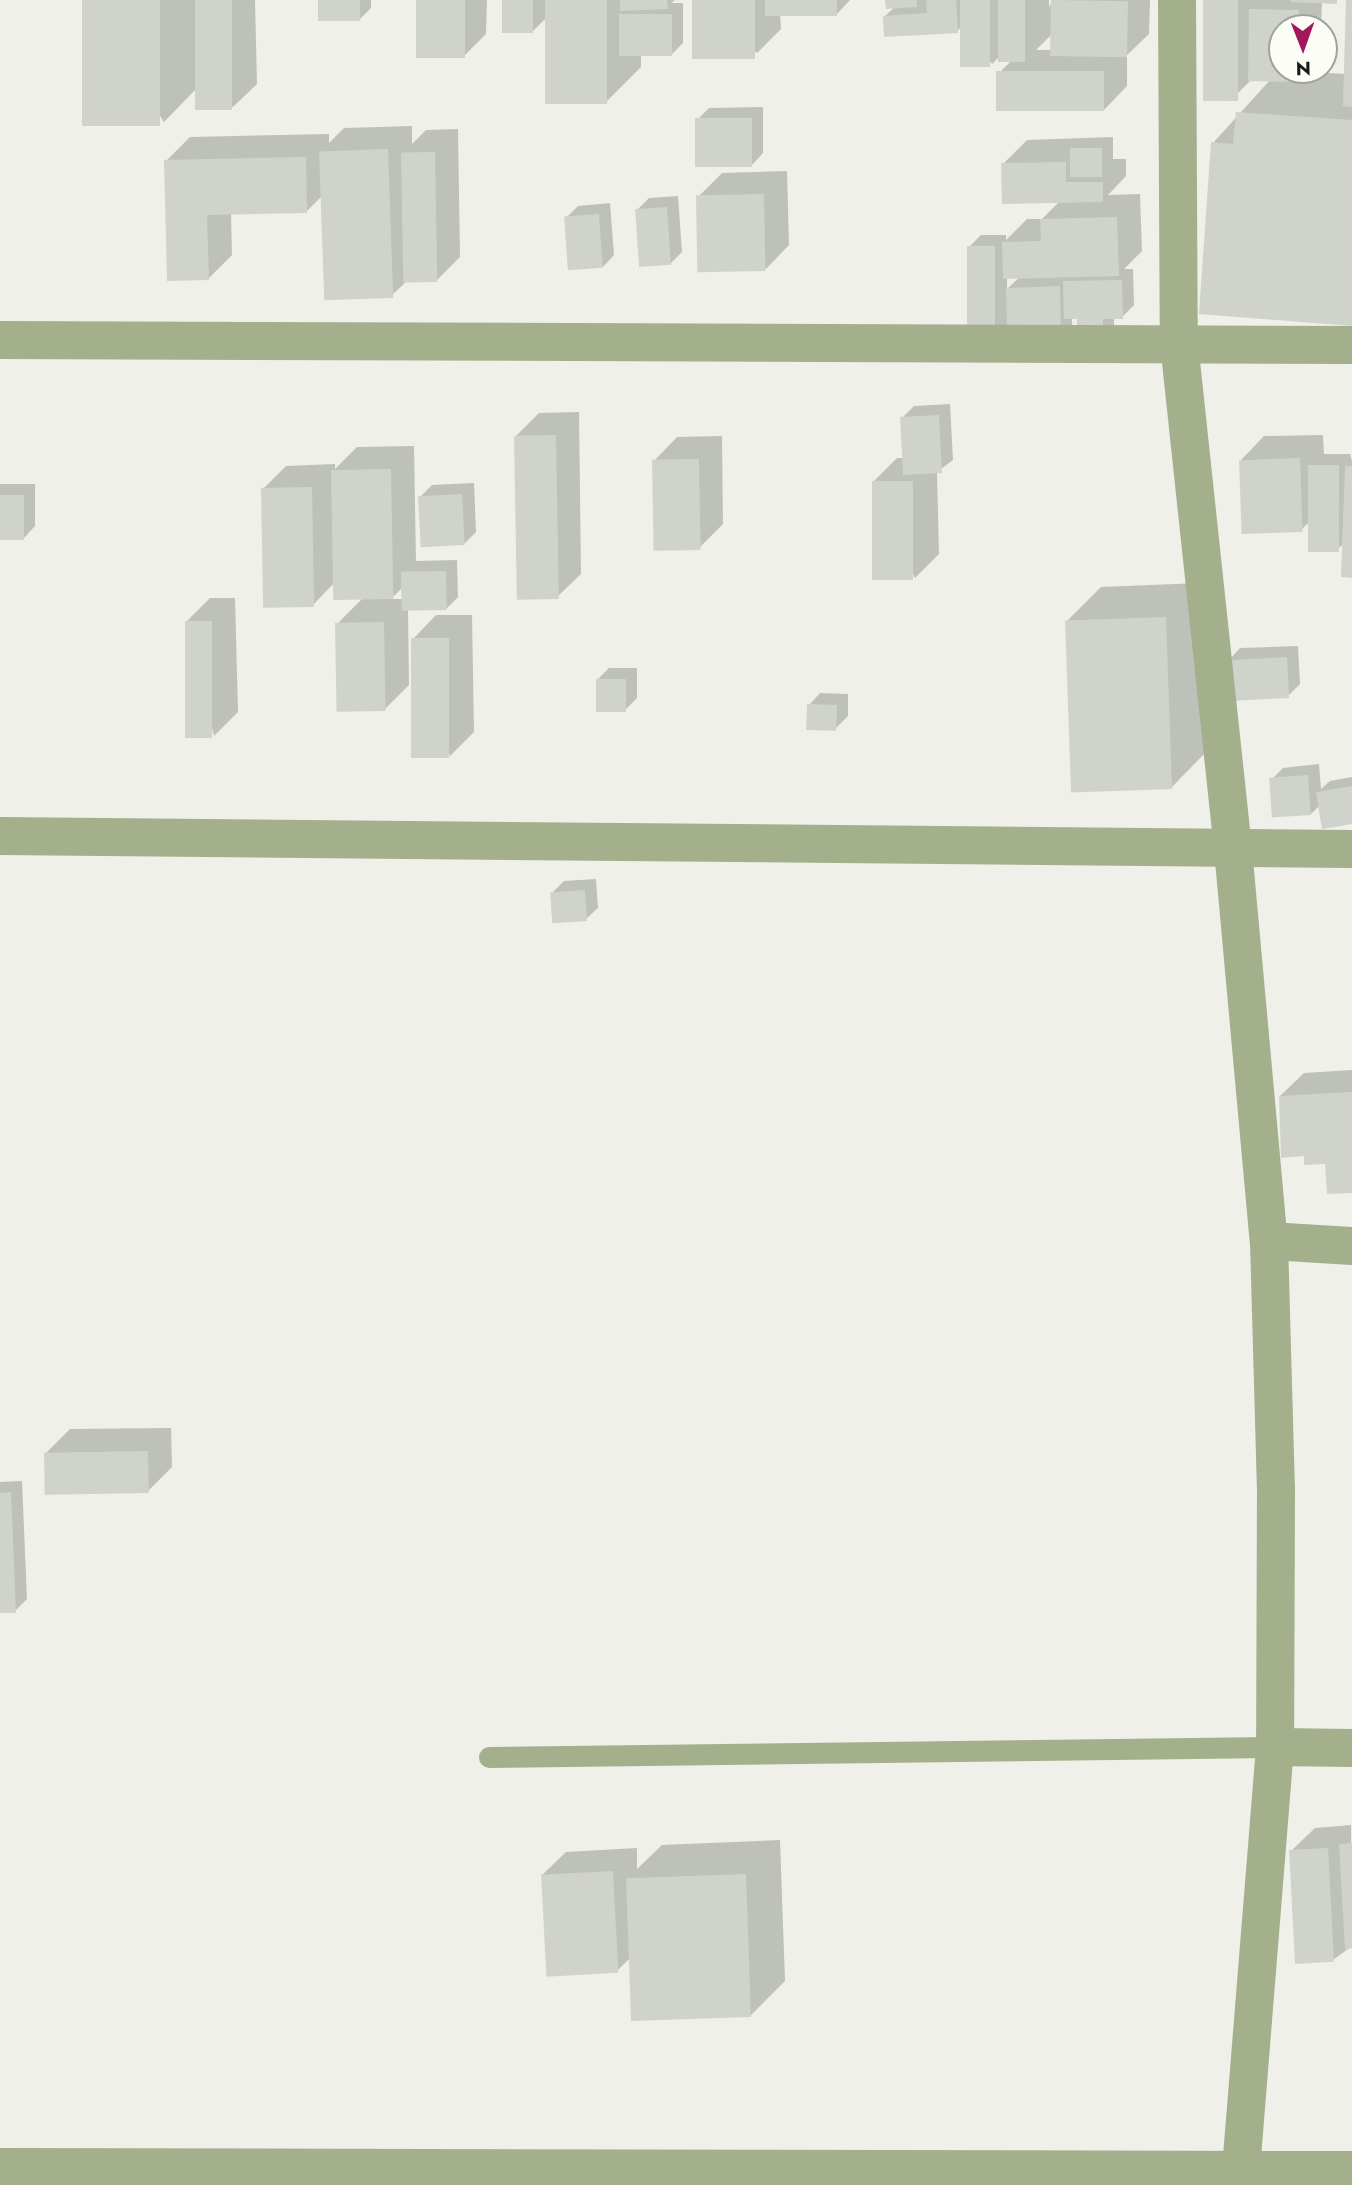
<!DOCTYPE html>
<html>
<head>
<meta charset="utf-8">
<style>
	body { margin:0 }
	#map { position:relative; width:1352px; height:2185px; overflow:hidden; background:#eef0e9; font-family:Jost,sans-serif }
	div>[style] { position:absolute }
	.shadow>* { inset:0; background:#0003 }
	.building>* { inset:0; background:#d0d3cc; transform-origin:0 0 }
	.lane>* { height:21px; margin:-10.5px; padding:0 10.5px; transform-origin:10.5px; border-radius:10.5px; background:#a4af8c }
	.street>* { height:38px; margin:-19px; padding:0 19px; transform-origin:19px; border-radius:19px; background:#a4af8c }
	span { translate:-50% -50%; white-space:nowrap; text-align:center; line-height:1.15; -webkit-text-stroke:5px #fbfdf6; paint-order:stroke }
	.north { position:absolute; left:1268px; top:14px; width:70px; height:70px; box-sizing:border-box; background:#fbfdf6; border:2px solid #a0a29d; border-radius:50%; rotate:179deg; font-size:19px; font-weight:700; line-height:28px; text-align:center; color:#181917 }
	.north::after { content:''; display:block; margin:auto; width:24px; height:32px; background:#a3175d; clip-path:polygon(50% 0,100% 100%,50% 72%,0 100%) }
</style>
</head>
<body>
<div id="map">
	<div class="shadow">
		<i style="clip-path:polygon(84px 0,255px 0,257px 84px,233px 107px,198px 87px,164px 122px)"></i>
		<i style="clip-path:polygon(320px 0,371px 0,371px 8px,359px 20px)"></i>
		<i style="clip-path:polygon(418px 0,487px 0,486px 34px,462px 58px)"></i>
		<i style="clip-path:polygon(504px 0,675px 0,671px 3px,683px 3px,683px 43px,671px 55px,641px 55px,641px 67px,606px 102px,547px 17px,532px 32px)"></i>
		<i style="clip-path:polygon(693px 0,850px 0,837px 14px,780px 14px,781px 29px,757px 53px)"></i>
		<i style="clip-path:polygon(evenodd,887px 0,1049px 0,1049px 8px,1052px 0,1150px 0,1149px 34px,1127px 55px,1127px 86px,1104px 110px,998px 74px,1012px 60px,1002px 54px,992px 64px,963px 25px,957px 31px,885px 16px,895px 7px,887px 0,1051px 35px,1051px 50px,1036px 50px,1051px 35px)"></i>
		<i style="clip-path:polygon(1205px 0,1338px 0,1322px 2px,1321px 28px,1282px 28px,1282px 70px,1345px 74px,1348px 0,1352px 0,1352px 324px,1213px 143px,1270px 80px,1251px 80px,1229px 102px)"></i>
		<i style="clip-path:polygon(763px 107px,763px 153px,752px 165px,697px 120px,709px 108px)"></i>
		<i style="clip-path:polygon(412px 126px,412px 144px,426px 130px,458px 129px,460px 257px,437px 280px,407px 281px,391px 296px,322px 196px,306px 212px,231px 213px,232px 255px,208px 279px,166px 161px,190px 137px,329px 134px,329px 143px,344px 128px)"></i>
		<i style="clip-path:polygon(evenodd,1113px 137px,1113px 159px,1126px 159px,1126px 176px,1108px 195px,1140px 194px,1142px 251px,1124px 269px,1133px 269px,1134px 305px,1122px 317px,1114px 317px,1114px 327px,1103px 339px,1079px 317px,1072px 317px,1072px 328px,996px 337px,969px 247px,981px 235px,1006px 235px,1006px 240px,1027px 219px,1042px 219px,1060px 201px,1003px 164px,1027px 140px,1113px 137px,1007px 277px,1020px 277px,1007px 289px,1007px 277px)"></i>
		<i style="clip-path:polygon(787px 171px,789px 245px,766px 269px,698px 197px,722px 173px)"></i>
		<i style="clip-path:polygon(678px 196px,682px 252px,670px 264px,637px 210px,649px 198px)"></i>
		<i style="clip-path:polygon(610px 203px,614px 255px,603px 267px,566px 218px,578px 206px)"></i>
		<i style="clip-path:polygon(950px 404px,953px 460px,937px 472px,939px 554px,915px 578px,873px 482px,897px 458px,904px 458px,902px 418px,914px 406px)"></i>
		<i style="clip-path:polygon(579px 412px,581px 574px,557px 597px,516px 436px,539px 413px)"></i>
		<i style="clip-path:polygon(1323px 435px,1324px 454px,1350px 454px,1352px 461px,1352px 576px,1344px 543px,1336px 551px,1308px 523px,1301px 530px,1241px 460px,1264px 436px)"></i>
		<i style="clip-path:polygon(722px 436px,723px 524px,699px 548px,654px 461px,677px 437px)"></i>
		<i style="clip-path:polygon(evenodd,414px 446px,416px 561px,457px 560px,458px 597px,447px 608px,408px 609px,409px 685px,385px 709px,337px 624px,363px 598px,335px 582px,313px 605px,263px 489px,286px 466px,335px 464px,335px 469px,357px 447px,414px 446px,403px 587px,404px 599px,391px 599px,403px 587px)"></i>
		<i style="clip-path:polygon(474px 483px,476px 532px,464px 544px,420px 497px,432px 485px)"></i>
		<i style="clip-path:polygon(0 484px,35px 484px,35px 526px,24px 538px,0 538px)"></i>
		<i style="clip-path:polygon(1200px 583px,1205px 753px,1171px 788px,1067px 621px,1101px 587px)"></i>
		<i style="clip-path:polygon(210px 598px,235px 598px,238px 712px,214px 736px,186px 622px)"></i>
		<i style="clip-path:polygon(436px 615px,472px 615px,474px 732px,450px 756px,413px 639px)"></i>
		<i style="clip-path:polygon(1298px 646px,1300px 684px,1288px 696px,1229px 660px,1240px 648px)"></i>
		<i style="clip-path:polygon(609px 668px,637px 668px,637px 698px,625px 710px,598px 679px)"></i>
		<i style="clip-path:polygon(820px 693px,848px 694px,848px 716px,836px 728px,809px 705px)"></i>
		<i style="clip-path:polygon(1319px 764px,1321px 789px,1330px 781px,1352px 777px,1352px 822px,1320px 805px,1311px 814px,1271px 780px,1283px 768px)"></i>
		<i style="clip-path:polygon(596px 879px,598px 908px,586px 919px,552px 893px,564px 881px)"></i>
		<i style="clip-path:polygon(1352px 1070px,1352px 1192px,1327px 1162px,1305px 1154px,1280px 1096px,1304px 1073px)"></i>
		<i style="clip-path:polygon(171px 1428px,172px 1467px,148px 1491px,46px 1453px,70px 1429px)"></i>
		<i style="clip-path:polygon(22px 1481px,27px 1599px,15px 1611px,0 1611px,0 1482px)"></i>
		<i style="clip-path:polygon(1351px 1825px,1352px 1946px,1333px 1960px,1291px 1851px,1315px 1828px)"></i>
		<i style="clip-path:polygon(780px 1840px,785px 1981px,751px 2015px,631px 1957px,617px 1971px,542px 1875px,566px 1852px,637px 1848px,637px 1869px,662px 1845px)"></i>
	</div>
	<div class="building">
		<i style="left:82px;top:0;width:78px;height:126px"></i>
		<i style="left:195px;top:0;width:37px;height:110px"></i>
		<i style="left:318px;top:0;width:42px;height:21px"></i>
		<i style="left:416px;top:0;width:49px;height:58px"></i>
		<i style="left:502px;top:0;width:31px;height:33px"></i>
		<i style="left:545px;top:0;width:62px;height:104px"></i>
		<i style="clip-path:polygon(620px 0,667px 0,668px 9px,620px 11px)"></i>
		<i style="left:692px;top:0;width:63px;height:59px"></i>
		<i style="left:765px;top:0;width:72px;height:16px"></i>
		<i style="clip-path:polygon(885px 0,917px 0,917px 7px,886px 9px)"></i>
		<i style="clip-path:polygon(926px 0,956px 0,958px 33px,884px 37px,883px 16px,927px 13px)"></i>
		<i style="left:960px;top:0;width:30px;height:67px"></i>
		<i style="left:998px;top:0;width:27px;height:62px"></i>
		<i style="left:1051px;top:0;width:77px;height:56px;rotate:1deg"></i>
		<i style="left:1203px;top:0;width:35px;height:101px"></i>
		<i style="clip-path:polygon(1291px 0,1337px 0,1337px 4px,1290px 2px)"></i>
		<i style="clip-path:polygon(1346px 0,1352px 0,1352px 107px,1343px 106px)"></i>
		<i style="clip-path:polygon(1249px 9px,1299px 10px,1299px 28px,1282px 28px,1282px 70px,1298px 70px,1298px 82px,1248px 81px)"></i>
		<i style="left:619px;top:14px;width:53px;height:42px"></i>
		<i style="left:1104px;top:71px;width:40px;height:108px;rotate:90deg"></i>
		<i style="clip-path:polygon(1236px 112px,1352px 120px,1352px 326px,1199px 314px,1211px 142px,1233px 144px)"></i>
		<i style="left:752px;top:118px;width:49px;height:57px;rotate:90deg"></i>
		<i style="left:1070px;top:148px;width:32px;height:29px"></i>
		<i style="left:388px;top:149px;width:149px;height:69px;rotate:88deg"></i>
		<i style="left:435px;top:152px;width:130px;height:34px;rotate:89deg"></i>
		<i style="clip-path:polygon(306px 157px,307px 213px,207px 215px,209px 280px,167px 281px,164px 160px)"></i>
		<i style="clip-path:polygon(1066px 162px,1066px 182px,1103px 182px,1103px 202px,1002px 204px,1001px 163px)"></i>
		<i style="left:764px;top:194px;width:77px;height:68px;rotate:89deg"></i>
		<i style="left:667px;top:207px;width:58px;height:32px;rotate:86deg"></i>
		<i style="left:599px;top:214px;width:54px;height:35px;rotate:86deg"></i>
		<i style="clip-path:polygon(1117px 217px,1119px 276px,1003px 279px,1002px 242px,1041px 241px,1040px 219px)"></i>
		<i style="left:967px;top:246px;width:28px;height:93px"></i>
		<i style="clip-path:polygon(1122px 280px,1123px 319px,1103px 319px,1103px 341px,1077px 341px,1077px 319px,1064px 319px,1063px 281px)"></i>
		<i style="clip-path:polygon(1060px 286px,1061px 342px,1007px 330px,1006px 288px)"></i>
		<i style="left:939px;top:415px;width:58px;height:39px;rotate:87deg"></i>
		<i style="left:556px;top:435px;width:164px;height:42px;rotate:89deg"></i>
		<i style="left:1300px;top:458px;width:74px;height:61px;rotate:88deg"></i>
		<i style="left:699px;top:459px;width:91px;height:47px;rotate:89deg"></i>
		<i style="left:1308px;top:465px;width:31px;height:87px"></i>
		<i style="clip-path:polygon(1345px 466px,1352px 466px,1352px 578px,1341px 577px)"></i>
		<i style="left:391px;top:469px;width:130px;height:60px;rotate:89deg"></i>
		<i style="left:872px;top:481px;width:41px;height:99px"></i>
		<i style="left:312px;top:487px;width:120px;height:51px;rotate:89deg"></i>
		<i style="left:462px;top:494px;width:51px;height:44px;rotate:87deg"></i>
		<i style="left:0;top:495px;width:24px;height:45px"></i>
		<i style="left:446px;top:571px;width:39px;height:45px;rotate:89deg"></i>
		<i style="left:1166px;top:617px;width:172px;height:101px;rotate:88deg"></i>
		<i style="left:185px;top:621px;width:27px;height:117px"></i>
		<i style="left:384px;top:622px;width:89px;height:49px;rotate:89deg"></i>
		<i style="left:411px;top:638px;width:38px;height:120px"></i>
		<i style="left:1287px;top:657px;width:41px;height:60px;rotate:87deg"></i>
		<i style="left:596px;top:679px;width:30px;height:33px"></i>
		<i style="left:807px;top:704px;width:30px;height:26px;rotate:2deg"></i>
		<i style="left:1308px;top:775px;width:40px;height:39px;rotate:86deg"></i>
		<i style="clip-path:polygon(1352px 786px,1352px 824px,1322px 829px,1316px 792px)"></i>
		<i style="left:585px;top:890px;width:31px;height:35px;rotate:86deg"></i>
		<i style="clip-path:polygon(1352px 1092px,1352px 1193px,1327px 1194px,1325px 1164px,1304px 1165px,1304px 1156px,1281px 1158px,1279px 1096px)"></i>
		<i style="left:148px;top:1451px;width:42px;height:104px;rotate:89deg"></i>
		<i style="clip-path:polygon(11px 1492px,16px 1613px,0 1613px,0 1493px)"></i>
		<i style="clip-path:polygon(1352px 1843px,1352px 1948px,1345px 1949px,1339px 1844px)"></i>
		<i style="left:1328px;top:1848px;width:114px;height:39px;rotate:87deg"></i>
		<i style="left:613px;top:1871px;width:102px;height:72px;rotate:87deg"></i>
		<i style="left:746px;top:1874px;width:143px;height:120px;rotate:88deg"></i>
	</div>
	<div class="lane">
		<i style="left:489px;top:1757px;width:786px;rotate:-0.73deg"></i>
	</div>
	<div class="street">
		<i style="left:1177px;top:0;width:343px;rotate:89.7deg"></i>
		<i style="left:1179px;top:343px;width:509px;rotate:83.91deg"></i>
		<i style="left:1233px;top:849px;width:394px;rotate:84.8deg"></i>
		<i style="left:1269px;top:1241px;width:246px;rotate:88.4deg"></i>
		<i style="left:1276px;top:1487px;width:260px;rotate:90.2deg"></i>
		<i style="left:1275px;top:1747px;width:422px;rotate:94.6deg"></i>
		<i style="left:0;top:340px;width:1352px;rotate:0.21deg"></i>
		<i style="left:0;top:836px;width:1352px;rotate:0.55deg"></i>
		<i style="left:1269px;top:1241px;width:83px;rotate:3.4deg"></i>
		<i style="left:1275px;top:1747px;width:77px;rotate:0.7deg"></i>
		<i style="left:0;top:2167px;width:1352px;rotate:0.13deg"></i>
	</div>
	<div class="north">N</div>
</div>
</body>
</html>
